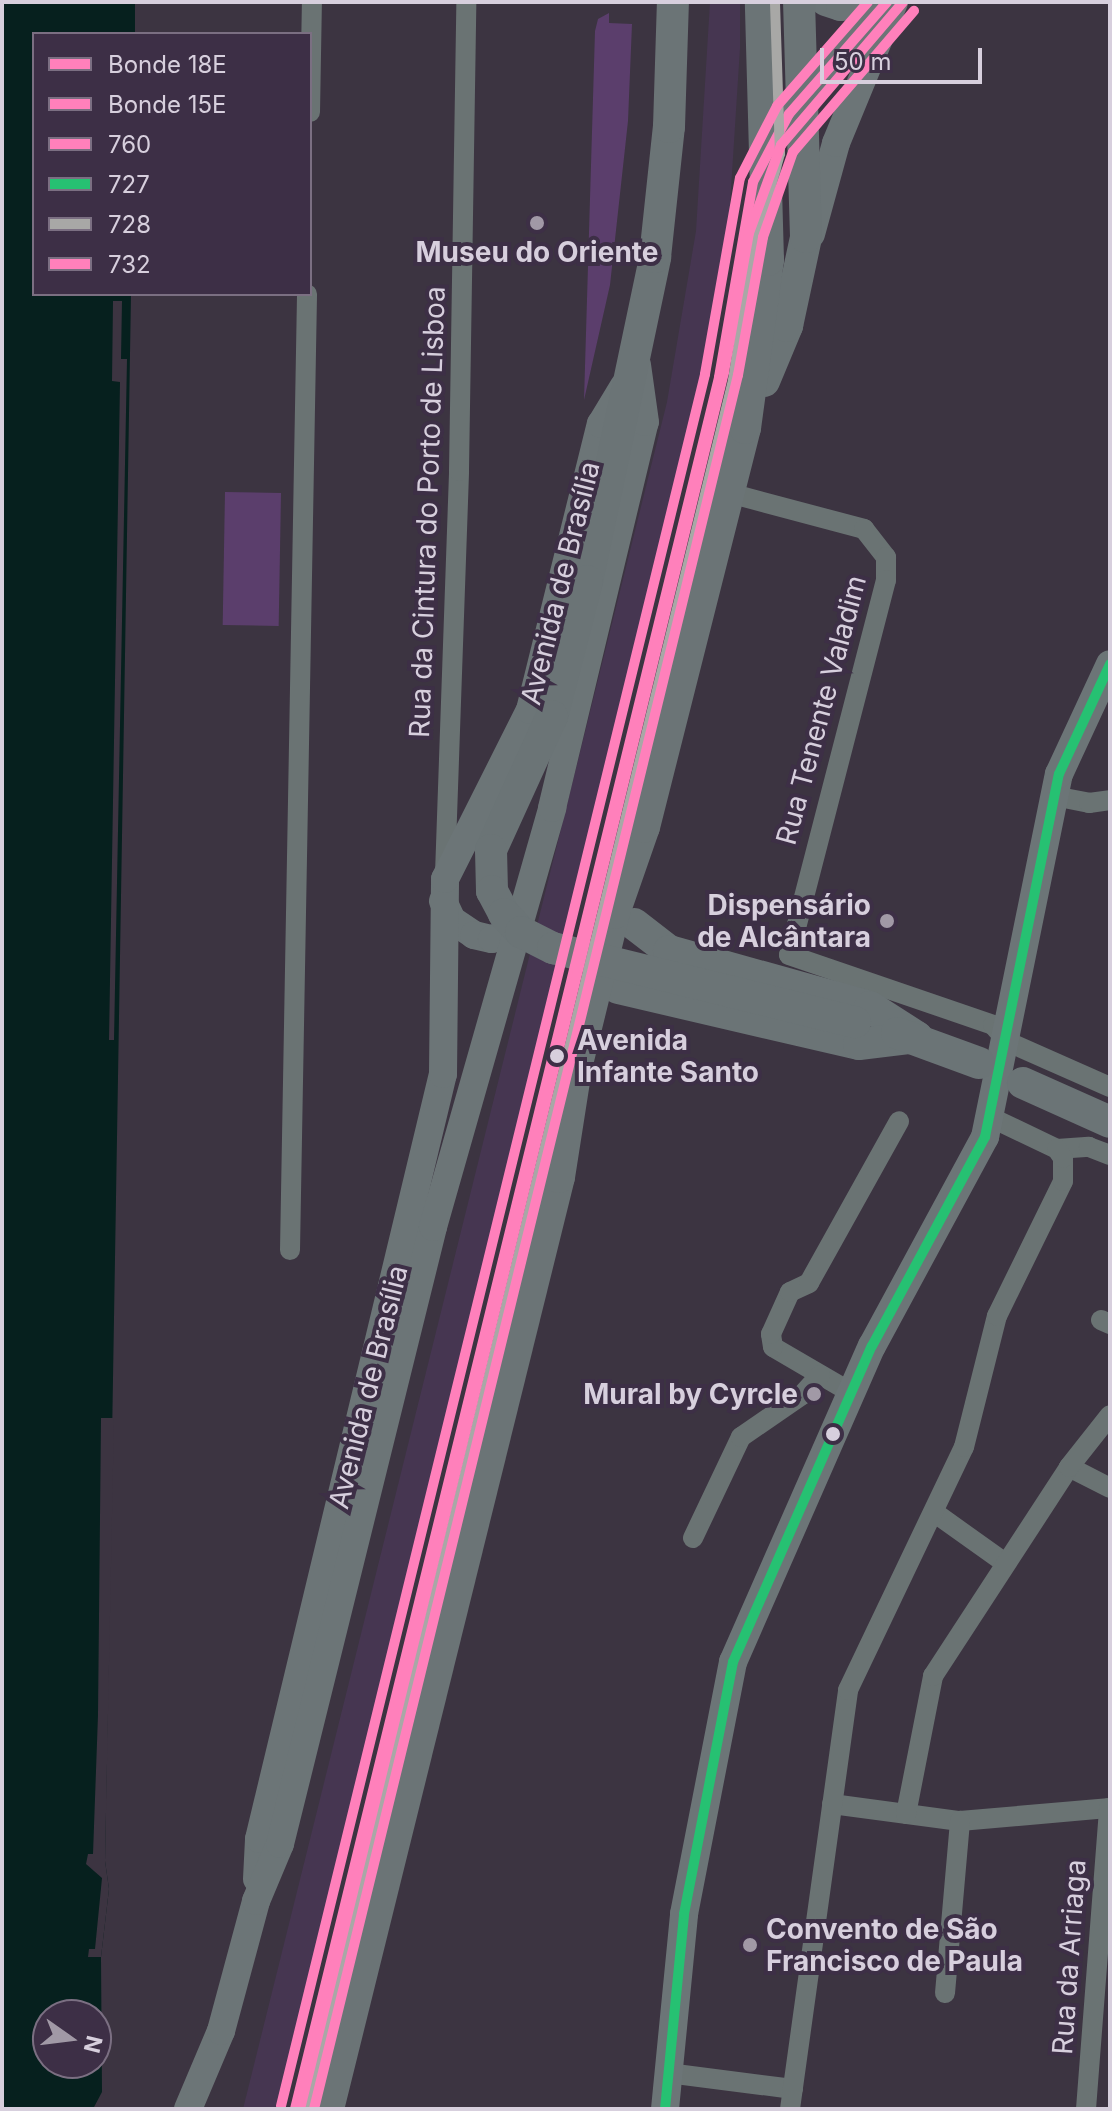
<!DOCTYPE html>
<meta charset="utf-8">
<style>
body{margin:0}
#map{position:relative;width:1112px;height:2111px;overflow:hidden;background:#3c3441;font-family:Inter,sans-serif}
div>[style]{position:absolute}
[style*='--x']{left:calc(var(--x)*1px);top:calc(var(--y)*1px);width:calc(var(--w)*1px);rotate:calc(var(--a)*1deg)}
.built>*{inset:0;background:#463651}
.green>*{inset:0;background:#5b3e6c;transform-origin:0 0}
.water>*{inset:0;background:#06201e}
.pier>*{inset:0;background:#3c3441}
.street>*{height:20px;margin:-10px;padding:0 10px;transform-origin:10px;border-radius:10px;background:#6a7373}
.secondary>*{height:28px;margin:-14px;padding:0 14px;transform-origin:14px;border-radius:14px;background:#6c7577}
.primary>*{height:32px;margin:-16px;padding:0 16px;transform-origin:16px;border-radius:16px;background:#6b7476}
.primary-bridge>*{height:32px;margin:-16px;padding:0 16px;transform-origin:16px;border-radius:16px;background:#6b7476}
.bus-1>*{height:10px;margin:-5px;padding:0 5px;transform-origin:5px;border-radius:5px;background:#ff80bb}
.bus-2>*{height:10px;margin:-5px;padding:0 5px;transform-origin:5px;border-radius:5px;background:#26c172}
.bus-3>*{height:10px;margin:-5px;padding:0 5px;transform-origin:5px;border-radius:5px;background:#a8a8a6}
.bus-4>*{height:10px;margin:-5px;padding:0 5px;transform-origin:5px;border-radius:5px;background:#ff80bb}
.tram-1>*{height:10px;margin:-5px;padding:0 5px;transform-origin:5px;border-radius:5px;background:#ff80bb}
.tram-2>*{height:10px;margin:-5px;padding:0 5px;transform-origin:5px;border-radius:5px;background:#ff80bb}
.dots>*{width:22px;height:22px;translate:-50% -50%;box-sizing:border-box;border:4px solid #3d2f46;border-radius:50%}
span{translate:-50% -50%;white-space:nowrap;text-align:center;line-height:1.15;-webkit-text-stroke:8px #3d2f46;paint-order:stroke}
.poi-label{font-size:28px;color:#d7cfdd;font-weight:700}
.right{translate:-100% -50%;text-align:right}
.left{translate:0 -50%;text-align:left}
.street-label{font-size:28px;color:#d7cfdd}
.stop-label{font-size:28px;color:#d7cfdd;font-weight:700}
.frame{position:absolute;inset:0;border:4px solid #d7cfdd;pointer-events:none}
.legend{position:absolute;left:32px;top:32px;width:280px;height:264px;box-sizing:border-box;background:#3d2f46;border:2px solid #7b6f82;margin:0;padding:10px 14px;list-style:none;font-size:24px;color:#d7cfdd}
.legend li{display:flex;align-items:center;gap:16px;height:40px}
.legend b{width:40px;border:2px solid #7b6f82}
.north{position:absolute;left:32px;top:1999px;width:80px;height:80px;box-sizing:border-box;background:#3d2f46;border:2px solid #7b6f82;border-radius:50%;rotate:104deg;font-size:22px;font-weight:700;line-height:32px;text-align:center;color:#d7cfdd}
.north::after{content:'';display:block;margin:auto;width:28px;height:36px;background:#a199a6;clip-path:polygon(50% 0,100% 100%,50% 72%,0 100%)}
.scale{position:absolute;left:820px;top:48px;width:162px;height:36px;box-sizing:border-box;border:4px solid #d7cfdd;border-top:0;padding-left:10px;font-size:24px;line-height:28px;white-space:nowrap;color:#d7cfdd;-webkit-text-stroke:6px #3d2f46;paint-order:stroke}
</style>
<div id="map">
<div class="built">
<div style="clip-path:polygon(710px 2px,740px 2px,740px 48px,729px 220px,697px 412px,276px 2109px,243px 2109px,667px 402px,696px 231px)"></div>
</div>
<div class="green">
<div style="clip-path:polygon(609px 13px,609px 23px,632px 24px,628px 121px,610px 285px,584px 400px,595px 31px,598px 19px)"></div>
<div style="left:225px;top:492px;width:56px;height:133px;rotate:1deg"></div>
</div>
<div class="water">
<div style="clip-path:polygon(evenodd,2px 2px,135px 2px,135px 34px,34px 34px,34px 294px,131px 294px,105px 1861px,109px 1889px,101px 1957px,102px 2092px,93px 2109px,2px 2109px,2px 2px,48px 2015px,96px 2015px,96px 2063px,48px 2063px,48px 2015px)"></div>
</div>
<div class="pier">
<div style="clip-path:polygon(113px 301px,122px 301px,121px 359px,127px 359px,114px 1040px,109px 1040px,120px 382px,112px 381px)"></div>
<div style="clip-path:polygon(101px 1418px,114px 1418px,105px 1861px,109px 1889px,101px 1957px,88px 1957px,89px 1949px,95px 1949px,102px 1878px,86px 1864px,88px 1854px,93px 1854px,98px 1715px)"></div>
</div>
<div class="street">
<div style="--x:310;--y:112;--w:110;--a:-89"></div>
<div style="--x:729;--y:493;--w:140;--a:14.9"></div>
<div style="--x:864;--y:529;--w:36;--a:52"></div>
<div style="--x:886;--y:557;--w:23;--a:90"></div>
<div style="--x:886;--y:580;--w:387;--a:104.5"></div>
<div style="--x:789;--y:955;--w:216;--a:18.9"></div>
<div style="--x:993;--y:1025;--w:23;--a:49"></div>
<div style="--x:1008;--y:1042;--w:111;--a:23.8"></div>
<div style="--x:1054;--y:796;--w:36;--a:11"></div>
<div style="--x:1089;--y:803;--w:21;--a:-8"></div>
<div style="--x:445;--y:874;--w:403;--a:-88"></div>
<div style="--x:459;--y:471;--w:469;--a:-89.1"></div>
<div style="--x:992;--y:1118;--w:72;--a:25.5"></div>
<div style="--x:1057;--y:1149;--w:32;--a:-4"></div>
<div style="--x:1089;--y:1147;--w:22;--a:21"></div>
<div style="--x:290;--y:1250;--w:956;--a:-88.98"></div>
<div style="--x:1101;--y:1320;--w:10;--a:24"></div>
<div style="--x:850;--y:1392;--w:89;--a:-149.7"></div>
<div style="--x:773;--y:1347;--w:13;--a:-99"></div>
<div style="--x:771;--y:1334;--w:46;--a:-65.7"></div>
<div style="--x:790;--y:1292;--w:21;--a:-25"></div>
<div style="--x:809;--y:1283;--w:185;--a:-60.9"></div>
<div style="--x:1069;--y:1467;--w:46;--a:27.1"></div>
<div style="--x:935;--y:1513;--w:86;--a:35.5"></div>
<div style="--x:693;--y:1538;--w:112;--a:-64.6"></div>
<div style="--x:741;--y:1437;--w:74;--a:-34.5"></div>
<div style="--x:802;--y:1395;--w:27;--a:-48"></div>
<div style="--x:832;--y:1804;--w:129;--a:7.6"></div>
<div style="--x:960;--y:1821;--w:151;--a:-5"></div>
<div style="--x:906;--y:1814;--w:141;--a:-78.9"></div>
<div style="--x:933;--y:1676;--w:249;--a:-56.9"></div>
<div style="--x:1069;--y:1467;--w:66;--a:-51.7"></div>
<div style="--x:945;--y:1993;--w:173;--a:-85"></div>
<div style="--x:668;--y:2073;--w:126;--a:7.3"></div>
<div style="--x:790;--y:2109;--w:423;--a:-82.1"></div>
<div style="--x:848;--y:1690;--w:269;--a:-64.5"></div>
<div style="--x:964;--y:1447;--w:135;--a:-75.9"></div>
<div style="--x:997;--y:1316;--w:150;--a:-63.9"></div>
<div style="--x:1063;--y:1181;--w:23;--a:-90"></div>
<div style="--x:1063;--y:1158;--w:11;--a:-124"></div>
<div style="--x:1086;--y:2109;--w:302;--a:-85.6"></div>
</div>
<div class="secondary">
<div style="--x:825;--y:2;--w:16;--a:18"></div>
<div style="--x:840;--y:7;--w:39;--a:-7"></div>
<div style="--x:766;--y:152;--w:67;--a:-56.5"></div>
<div style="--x:803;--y:96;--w:118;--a:-47.8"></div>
<div style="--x:811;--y:234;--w:94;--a:-74.6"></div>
<div style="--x:836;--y:143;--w:152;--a:-67.6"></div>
<div style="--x:443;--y:901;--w:21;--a:65"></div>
<div style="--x:452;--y:920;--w:27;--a:34"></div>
<div style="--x:474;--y:935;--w:18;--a:13"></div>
<div style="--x:492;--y:939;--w:22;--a:-21"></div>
<div style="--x:257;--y:1879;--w:40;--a:-87.1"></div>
<div style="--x:259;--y:1839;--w:787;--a:-76.48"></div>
<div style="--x:443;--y:1074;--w:195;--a:-89.4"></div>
<div style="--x:445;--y:879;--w:189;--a:-63.3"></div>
<div style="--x:530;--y:710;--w:295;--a:-76.1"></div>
<div style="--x:601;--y:424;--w:44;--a:-58.8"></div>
<div style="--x:188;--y:2109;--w:85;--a:-67.1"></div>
<div style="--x:221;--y:2031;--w:135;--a:-74.9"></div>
<div style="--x:256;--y:1901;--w:62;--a:-67.2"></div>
<div style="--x:280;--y:1844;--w:636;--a:-76.07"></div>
<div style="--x:433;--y:1227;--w:436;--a:-74.1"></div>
<div style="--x:552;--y:808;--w:397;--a:-76.5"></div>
<div style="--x:645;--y:422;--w:58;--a:-98"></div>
<div style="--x:665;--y:2109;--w:196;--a:-84.4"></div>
<div style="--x:684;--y:1914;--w:257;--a:-79"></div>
<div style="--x:733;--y:1662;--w:345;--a:-66.3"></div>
<div style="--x:872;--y:1346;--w:238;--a:-61.6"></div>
<div style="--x:985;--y:1137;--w:370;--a:-78.5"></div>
<div style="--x:1059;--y:774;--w:121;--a:-65.1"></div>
</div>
<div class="primary">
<div style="--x:764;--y:381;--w:60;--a:-67.3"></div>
<div style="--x:787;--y:326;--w:91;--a:-77.9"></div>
<div style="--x:806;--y:237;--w:235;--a:-91.7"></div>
<div style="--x:587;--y:581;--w:331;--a:-78.1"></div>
<div style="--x:655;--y:257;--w:131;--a:-83.9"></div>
<div style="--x:669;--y:127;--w:125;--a:-88.2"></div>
<div style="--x:634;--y:924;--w:44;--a:37.6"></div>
<div style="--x:669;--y:951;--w:209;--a:15.6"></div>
<div style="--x:870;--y:1007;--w:56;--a:32.6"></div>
<div style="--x:618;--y:988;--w:247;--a:13.1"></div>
<div style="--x:859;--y:1044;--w:58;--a:-6.9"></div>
<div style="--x:897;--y:1033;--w:87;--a:20.1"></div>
<div style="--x:1023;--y:1083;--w:95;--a:24.1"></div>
<div style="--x:328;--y:2109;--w:960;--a:-76.08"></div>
<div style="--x:559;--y:1177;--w:110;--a:-81.1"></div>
<div style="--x:576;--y:1068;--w:160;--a:-76.2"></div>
<div style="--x:614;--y:913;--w:91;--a:-70.8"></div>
<div style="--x:644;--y:827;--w:412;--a:-75.8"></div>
<div style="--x:745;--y:428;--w:170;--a:-82.2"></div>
<div style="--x:768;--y:260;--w:258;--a:-91.6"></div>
</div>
<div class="primary-bridge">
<div style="--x:587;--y:581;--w:139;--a:104.5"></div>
<div style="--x:552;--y:716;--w:147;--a:114.5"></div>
<div style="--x:491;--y:850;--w:41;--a:88.6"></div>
<div style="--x:492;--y:891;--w:26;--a:62"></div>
<div style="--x:504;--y:914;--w:25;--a:47"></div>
<div style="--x:521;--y:932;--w:36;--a:27"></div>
<div style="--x:553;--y:948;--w:311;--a:13.8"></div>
</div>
<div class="bus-1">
<div style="--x:295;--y:2109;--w:1783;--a:-76.24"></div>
<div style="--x:719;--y:377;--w:198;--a:-80.1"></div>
<div style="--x:753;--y:182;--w:77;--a:-62.1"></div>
<div style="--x:789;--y:114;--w:149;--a:-48.8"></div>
</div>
<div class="bus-2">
<div style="--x:665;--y:2109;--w:196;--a:-84.4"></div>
<div style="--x:684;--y:1914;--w:257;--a:-79"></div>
<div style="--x:733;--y:1662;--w:345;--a:-66.3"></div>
<div style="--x:872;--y:1346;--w:238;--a:-61.6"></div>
<div style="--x:985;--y:1137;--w:370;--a:-78.5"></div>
<div style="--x:1059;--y:774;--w:121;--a:-65.1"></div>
</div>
<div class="bus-3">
<div style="--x:309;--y:2109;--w:1780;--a:-76.22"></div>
<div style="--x:733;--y:380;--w:137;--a:-81.2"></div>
<div style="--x:754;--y:245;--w:95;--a:-74.1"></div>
<div style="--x:780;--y:154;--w:152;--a:-91.9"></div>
</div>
<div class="bus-4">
<div style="--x:281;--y:2106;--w:1783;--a:-76.24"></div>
<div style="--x:705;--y:374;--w:199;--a:-79.9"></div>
<div style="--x:740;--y:178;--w:81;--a:-62.8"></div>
<div style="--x:777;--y:106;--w:138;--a:-48.8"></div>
</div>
<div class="tram-1">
<div style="--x:300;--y:2109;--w:1788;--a:-76.28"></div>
<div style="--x:724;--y:372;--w:141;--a:-79.8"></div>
<div style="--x:749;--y:233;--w:94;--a:-70"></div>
<div style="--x:781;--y:145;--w:188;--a:-49.5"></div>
</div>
<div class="tram-2">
<div style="--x:314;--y:2109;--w:1785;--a:-76.26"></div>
<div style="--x:738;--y:375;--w:140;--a:-79.7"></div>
<div style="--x:763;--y:237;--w:90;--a:-70.6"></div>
<div style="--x:793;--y:152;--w:186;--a:-49.4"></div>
</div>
<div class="dots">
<div style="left:537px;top:223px;background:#a199a6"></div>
<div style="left:887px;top:921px;background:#a199a6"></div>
<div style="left:557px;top:1056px;background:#d7cfdd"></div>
<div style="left:814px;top:1394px;background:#a199a6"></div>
<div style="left:833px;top:1434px;background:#d7cfdd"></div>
<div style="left:750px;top:1945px;background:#a199a6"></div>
</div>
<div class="poi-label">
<span style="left:537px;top:252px">Museu do Oriente</span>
<span class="right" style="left:871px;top:921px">Dispensário<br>de Alcântara</span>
<span class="right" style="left:798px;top:1394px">Mural by Cyrcle</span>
<span class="left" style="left:766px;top:1945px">Convento de São<br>Francisco de Paula</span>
</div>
<div class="street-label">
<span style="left:427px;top:512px;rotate:-88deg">Rua da Cintura do Porto de Lisboa</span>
<span style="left:560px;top:583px;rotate:-76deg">Avenida de Brasília</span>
<span style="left:821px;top:710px;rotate:-75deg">Rua Tenente Valadim</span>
<span style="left:368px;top:1387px;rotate:-76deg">Avenida de Brasília</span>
<span style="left:1069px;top:1957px;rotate:-86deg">Rua da Arriaga</span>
</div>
<div class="stop-label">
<span class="left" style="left:577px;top:1056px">Avenida<br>Infante Santo</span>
</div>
<div class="frame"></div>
<ul class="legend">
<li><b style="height:10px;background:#ff80bb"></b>Bonde 18E</li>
<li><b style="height:10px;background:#ff80bb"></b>Bonde 15E</li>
<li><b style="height:10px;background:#ff80bb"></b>760</li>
<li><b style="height:10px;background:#26c172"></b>727</li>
<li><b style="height:10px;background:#a8a8a6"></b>728</li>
<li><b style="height:10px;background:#ff80bb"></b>732</li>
</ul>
<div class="north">N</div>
<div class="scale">50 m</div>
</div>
